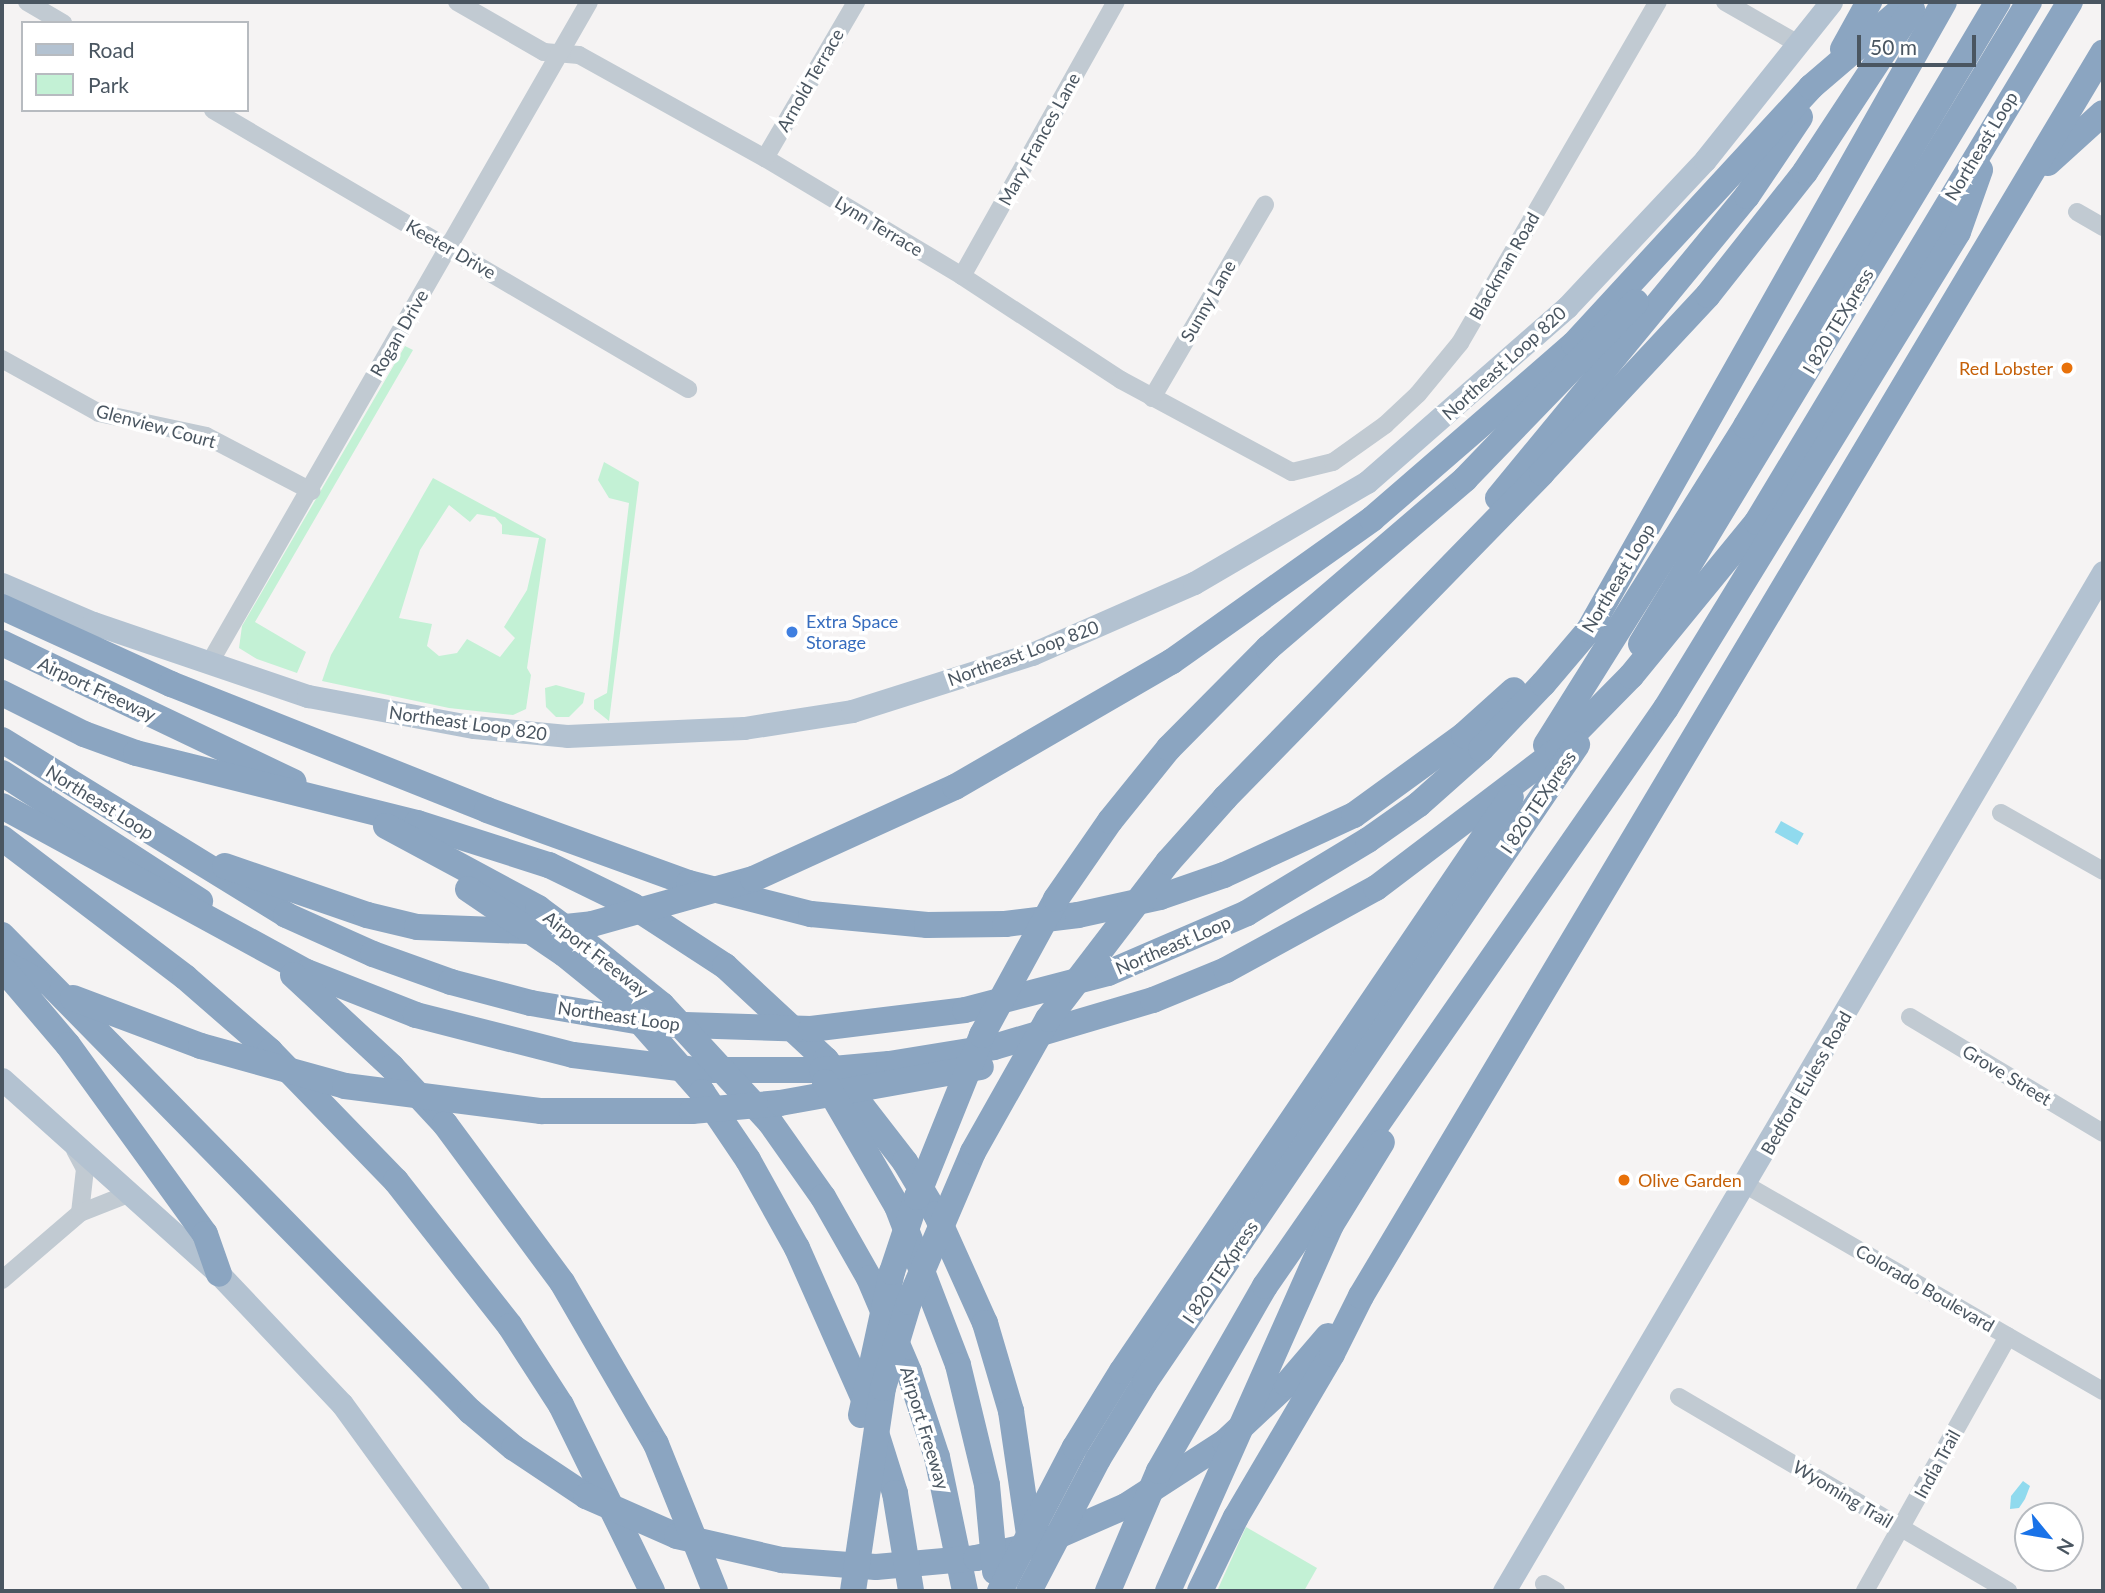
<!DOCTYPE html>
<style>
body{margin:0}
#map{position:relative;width:2105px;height:1593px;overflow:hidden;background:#f5f3f3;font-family:Lato,sans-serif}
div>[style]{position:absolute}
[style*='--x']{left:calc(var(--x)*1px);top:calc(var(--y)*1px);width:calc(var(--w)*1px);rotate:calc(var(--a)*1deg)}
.green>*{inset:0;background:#c3f1d5}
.water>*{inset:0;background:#90daee;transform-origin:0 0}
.minor>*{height:18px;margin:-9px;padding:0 9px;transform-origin:9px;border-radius:9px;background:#c1cad2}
.major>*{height:23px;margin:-11.5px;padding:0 11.5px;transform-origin:11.5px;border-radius:11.5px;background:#b3c2d1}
.highway>*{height:26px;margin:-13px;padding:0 13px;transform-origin:13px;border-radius:13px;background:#8ba5c1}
.dots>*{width:19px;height:19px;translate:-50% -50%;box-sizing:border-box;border:4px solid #fff;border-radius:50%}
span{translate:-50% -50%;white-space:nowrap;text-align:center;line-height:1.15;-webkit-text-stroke:7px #fff;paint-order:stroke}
.street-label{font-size:18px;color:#4a5661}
.food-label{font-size:18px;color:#c56008}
.right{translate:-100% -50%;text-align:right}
.left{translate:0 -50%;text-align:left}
.shop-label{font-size:18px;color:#366cbe}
.frame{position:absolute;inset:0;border:4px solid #4a5661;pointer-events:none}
.legend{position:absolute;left:21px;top:21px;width:228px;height:91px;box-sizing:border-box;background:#fff;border:2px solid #b7bbc0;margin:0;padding:9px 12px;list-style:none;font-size:21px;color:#4a5661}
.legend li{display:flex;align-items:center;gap:14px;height:35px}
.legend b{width:35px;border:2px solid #b7bbc0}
.north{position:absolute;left:2014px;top:1502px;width:70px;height:70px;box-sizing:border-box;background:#fff;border:2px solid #b7bbc0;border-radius:50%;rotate:120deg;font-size:19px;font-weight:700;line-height:28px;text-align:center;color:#4a5661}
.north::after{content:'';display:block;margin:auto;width:24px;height:32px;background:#1a73e8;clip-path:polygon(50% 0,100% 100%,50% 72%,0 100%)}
.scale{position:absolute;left:1857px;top:35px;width:119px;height:32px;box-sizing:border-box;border:4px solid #4a5661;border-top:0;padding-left:9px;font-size:21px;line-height:24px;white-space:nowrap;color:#4a5661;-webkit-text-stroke:5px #fff;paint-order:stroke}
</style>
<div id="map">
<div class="green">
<div style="clip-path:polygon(405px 346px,413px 350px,255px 622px,306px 652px,297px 673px,257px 659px,239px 648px,242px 626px)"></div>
<div style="clip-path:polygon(604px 462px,639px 482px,609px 721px,594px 709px,594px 700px,607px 693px,629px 503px,609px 498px,598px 480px)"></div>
<div style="clip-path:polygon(evenodd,433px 478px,546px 539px,527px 668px,531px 675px,526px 709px,513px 715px,449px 708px,322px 681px,331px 655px,433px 478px,449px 505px,470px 522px,477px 514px,495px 517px,502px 525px,502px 534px,539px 538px,527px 590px,504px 627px,515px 638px,500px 657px,467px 639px,457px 653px,439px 656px,427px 646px,432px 624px,399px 618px,420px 550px,449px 505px)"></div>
<div style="clip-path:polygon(556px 685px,585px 693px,583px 703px,569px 717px,556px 717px,546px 707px,545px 688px)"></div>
<div style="clip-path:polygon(1246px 1527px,1317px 1568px,1304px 1591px,1217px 1591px)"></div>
</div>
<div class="water">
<div style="left:1781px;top:821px;width:26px;height:13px;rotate:29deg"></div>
<div style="clip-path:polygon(2023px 1481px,2030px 1486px,2025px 1499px,2019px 1508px,2010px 1509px,2011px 1496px)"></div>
</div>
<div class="minor">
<div style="--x:27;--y:2;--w:42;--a:30.3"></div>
<div style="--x:457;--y:2;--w:100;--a:29.9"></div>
<div style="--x:544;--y:52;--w:35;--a:5"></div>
<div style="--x:579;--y:55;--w:213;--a:29"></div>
<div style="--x:765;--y:158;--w:230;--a:30.9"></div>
<div style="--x:962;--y:276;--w:190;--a:33.2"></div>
<div style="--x:1121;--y:380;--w:194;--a:28.3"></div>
<div style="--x:1292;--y:472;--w:42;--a:-13.7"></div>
<div style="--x:1333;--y:462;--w:64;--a:-35.4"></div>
<div style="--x:1385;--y:425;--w:45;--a:-43.2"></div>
<div style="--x:1418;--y:394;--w:66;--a:-50.5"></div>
<div style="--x:1460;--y:343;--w:394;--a:-59.9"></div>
<div style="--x:1725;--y:2;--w:86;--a:29.8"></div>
<div style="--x:213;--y:110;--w:551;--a:30.43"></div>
<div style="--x:765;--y:158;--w:181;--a:-59.7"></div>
<div style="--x:2077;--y:212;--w:30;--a:30"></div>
<div style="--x:962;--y:276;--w:314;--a:-60.7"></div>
<div style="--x:2;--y:359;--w:111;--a:29.1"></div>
<div style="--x:99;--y:413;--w:109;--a:12.1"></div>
<div style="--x:206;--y:436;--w:119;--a:27.6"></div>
<div style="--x:1152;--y:398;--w:224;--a:-59.7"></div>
<div style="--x:209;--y:664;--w:763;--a:-60.14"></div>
<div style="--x:2001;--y:813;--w:117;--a:29.6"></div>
<div style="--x:1910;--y:1017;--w:225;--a:31"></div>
<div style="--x:75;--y:1150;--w:21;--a:62"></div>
<div style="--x:85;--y:1169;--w:44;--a:96.5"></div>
<div style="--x:1746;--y:1185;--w:412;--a:30"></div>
<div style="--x:2;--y:1280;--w:103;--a:-40.7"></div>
<div style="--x:80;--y:1213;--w:52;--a:-21.6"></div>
<div style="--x:1679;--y:1397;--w:382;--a:30.5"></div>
<div style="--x:1544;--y:1584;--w:14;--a:30"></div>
<div style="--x:1865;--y:1591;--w:292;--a:-60.7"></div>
</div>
<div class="major">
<div style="--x:2;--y:584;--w:99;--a:23.2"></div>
<div style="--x:93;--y:623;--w:227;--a:18.8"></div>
<div style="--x:308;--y:696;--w:169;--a:10.6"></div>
<div style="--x:474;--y:727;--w:93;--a:5.5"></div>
<div style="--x:567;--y:736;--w:177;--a:-2.6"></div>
<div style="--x:744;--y:728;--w:109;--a:-8.9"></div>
<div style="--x:852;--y:711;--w:189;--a:-17.6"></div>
<div style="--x:1032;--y:654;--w:177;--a:-23.7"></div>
<div style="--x:1194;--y:583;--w:200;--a:-30.3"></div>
<div style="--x:1367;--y:482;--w:266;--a:-41.2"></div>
<div style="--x:1567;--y:307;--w:202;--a:-46.8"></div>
<div style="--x:1705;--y:160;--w:202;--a:-51.4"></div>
<div style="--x:2;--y:1079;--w:292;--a:41.9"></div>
<div style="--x:219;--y:1274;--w:179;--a:46.6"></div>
<div style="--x:342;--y:1404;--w:231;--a:54"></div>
<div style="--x:1504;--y:1591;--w:1182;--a:-59.55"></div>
</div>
<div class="highway">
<div style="--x:1843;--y:49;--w:54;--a:-61"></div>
<div style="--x:2048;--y:163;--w:74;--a:-42.3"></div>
<div style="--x:1498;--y:498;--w:391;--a:-50.5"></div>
<div style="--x:1747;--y:196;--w:95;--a:-56.1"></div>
<div style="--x:2;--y:607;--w:186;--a:24.5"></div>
<div style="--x:171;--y:684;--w:340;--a:21.7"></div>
<div style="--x:487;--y:810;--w:215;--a:19.9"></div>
<div style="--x:689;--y:883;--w:126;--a:14.3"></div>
<div style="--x:811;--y:914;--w:117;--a:5.4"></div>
<div style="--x:927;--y:925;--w:78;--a:-0.7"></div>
<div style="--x:1005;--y:924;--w:74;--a:-7"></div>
<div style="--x:1078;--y:915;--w:84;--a:-12.4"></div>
<div style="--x:1160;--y:897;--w:68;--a:-19"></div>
<div style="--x:1224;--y:875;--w:143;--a:-24.8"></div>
<div style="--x:1354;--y:815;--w:136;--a:-36"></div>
<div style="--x:1464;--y:735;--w:67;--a:-42"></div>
<div style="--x:2;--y:643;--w:323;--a:25.5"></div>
<div style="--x:1641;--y:644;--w:750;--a:-58.85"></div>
<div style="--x:2;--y:693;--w:92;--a:26.6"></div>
<div style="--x:84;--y:734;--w:55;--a:20.1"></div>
<div style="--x:136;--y:753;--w:290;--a:14"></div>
<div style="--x:417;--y:823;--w:139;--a:17.7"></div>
<div style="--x:549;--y:865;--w:93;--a:26"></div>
<div style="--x:633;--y:906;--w:110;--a:33.1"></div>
<div style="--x:725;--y:966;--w:138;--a:42.9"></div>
<div style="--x:826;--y:1060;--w:129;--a:52.2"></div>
<div style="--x:905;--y:1162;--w:61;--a:59.2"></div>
<div style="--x:936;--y:1214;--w:120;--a:65.8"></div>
<div style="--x:985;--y:1323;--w:92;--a:73.5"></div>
<div style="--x:1011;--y:1411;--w:124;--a:81.7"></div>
<div style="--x:2;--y:740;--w:334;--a:31.6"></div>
<div style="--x:286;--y:915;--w:95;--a:24.1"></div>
<div style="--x:373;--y:954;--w:83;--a:19.7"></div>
<div style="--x:451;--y:982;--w:83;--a:14.7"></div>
<div style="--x:531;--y:1003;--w:125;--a:9.7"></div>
<div style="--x:654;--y:1024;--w:157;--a:1.8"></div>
<div style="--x:811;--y:1029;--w:155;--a:-7"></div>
<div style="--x:965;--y:1010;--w:148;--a:-14.5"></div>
<div style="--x:1108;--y:973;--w:151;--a:-23.3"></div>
<div style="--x:1247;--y:913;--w:141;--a:-31.1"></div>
<div style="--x:1368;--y:840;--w:62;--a:-35.2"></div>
<div style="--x:1419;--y:804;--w:83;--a:-41.6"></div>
<div style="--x:1481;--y:749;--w:90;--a:-46.4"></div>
<div style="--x:1543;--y:684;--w:71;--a:-49.6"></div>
<div style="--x:1589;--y:630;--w:721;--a:-60.52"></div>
<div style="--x:1546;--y:745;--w:377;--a:-57.9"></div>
<div style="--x:1746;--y:426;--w:493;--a:-59.3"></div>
<div style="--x:2;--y:773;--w:236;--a:32.9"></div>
<div style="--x:2;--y:806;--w:347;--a:28.6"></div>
<div style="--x:307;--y:972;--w:117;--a:21.5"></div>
<div style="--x:416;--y:1015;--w:162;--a:14.3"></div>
<div style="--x:573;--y:1055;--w:123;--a:7"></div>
<div style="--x:695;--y:1070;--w:127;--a:0"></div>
<div style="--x:822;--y:1070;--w:67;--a:-5.1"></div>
<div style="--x:889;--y:1064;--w:106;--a:-9.2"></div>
<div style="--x:994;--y:1047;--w:166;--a:-16.5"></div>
<div style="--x:1153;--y:1000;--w:79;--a:-22.3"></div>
<div style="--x:1226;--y:970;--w:171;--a:-28.7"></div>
<div style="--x:1376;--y:888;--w:228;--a:-37.2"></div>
<div style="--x:1558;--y:750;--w:104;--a:-45.4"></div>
<div style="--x:1631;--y:676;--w:199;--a:-50.7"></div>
<div style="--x:1757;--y:522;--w:607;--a:-58.96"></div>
<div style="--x:386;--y:826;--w:173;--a:28.3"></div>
<div style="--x:538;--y:908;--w:57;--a:36.5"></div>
<div style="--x:584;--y:942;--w:100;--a:38.9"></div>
<div style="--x:662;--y:1005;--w:159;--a:47.3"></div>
<div style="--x:770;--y:1122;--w:92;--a:54.8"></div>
<div style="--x:823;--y:1197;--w:93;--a:60.4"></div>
<div style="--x:869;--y:1278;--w:102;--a:66.9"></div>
<div style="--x:909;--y:1372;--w:89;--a:71.8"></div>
<div style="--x:937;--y:1457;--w:137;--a:78.2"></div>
<div style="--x:2;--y:838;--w:230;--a:37.2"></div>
<div style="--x:185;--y:977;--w:113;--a:41"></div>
<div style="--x:270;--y:1051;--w:181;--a:45.9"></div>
<div style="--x:396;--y:1181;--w:184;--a:51.8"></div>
<div style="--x:510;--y:1326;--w:94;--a:57.2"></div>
<div style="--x:561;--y:1405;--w:207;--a:63.9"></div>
<div style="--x:225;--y:866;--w:150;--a:19"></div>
<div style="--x:367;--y:915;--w:51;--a:13.5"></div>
<div style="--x:417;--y:927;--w:111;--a:2.1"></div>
<div style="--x:528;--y:931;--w:64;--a:-6.2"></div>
<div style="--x:592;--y:924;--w:167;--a:-15.6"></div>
<div style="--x:753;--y:879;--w:222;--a:-24.5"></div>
<div style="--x:955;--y:787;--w:250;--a:-30.1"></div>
<div style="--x:1171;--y:662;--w:247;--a:-35.4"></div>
<div style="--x:1372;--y:519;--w:267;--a:-40.9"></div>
<div style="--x:1574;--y:344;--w:350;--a:-47.3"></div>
<div style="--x:1811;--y:87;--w:130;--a:-40.6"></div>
<div style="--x:468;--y:889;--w:116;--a:34.1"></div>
<div style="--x:564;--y:954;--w:73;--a:38.9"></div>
<div style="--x:621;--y:1000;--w:123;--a:48.6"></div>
<div style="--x:702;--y:1092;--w:82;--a:55.9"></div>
<div style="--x:748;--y:1160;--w:101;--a:60.9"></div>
<div style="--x:797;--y:1248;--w:163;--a:66.1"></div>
<div style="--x:2;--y:935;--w:668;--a:45.49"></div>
<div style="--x:470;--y:1411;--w:57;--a:40.1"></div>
<div style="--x:514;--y:1448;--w:87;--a:33.7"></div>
<div style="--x:586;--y:1496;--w:99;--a:23.7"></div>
<div style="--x:677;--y:1536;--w:108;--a:12.9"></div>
<div style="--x:782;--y:1560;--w:94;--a:4.3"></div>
<div style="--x:876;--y:1567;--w:100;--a:-5.1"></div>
<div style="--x:976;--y:1558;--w:65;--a:-12.5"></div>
<div style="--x:1039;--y:1544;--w:95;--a:-23.6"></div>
<div style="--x:1126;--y:1506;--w:118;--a:-32.9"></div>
<div style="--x:1225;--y:1442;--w:85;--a:-43.1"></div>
<div style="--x:1287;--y:1384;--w:63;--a:-49.5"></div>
<div style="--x:2;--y:962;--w:41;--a:27.8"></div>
<div style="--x:5;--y:971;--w:97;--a:49.6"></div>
<div style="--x:68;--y:1045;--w:233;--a:54.1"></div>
<div style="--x:205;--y:1234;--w:42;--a:70.7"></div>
<div style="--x:293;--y:975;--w:135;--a:42.9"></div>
<div style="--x:392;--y:1067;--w:78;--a:47.1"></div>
<div style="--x:445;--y:1124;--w:197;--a:53.5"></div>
<div style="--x:562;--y:1282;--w:187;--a:59.9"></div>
<div style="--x:656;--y:1444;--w:158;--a:68.1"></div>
<div style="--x:73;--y:998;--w:137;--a:20.6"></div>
<div style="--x:201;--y:1046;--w:149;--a:15.5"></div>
<div style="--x:345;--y:1086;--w:198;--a:7.3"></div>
<div style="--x:541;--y:1111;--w:151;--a:0"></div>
<div style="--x:692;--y:1111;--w:88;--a:-5.2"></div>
<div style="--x:780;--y:1103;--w:204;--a:-10.2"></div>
<div style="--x:825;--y:1082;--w:143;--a:59.9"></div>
<div style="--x:897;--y:1206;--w:170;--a:69"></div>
<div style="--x:958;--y:1365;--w:123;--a:76.4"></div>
<div style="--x:987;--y:1485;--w:87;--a:84.7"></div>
<div style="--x:861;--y:1415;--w:146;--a:-77.8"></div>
<div style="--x:892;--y:1272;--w:79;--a:-71.6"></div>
<div style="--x:917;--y:1197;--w:175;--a:-68.1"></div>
<div style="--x:982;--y:1035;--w:155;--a:-61.4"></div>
<div style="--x:1056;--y:899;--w:95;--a:-55.3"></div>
<div style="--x:1110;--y:821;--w:94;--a:-51.1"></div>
<div style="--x:1169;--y:748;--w:141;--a:-45.3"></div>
<div style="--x:1268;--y:648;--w:260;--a:-40.6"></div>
<div style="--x:1465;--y:479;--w:246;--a:-46"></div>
<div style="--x:877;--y:1436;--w:60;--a:72.5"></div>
<div style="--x:895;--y:1493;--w:99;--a:80.7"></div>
<div style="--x:853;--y:1591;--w:205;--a:-81.6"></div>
<div style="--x:883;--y:1388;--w:90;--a:-73.2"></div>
<div style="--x:909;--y:1302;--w:163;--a:-66.9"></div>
<div style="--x:973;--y:1152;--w:153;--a:-60.6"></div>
<div style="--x:1048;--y:1019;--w:198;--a:-52.6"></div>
<div style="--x:1168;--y:862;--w:86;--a:-48.3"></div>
<div style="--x:1225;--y:798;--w:454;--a:-45.7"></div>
<div style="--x:1542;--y:473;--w:243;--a:-47"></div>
<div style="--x:1708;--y:295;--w:157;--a:-51.7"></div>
<div style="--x:1805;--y:172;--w:195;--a:-56.7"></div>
<div style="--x:1000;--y:1591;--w:162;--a:-62.5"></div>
<div style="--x:1075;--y:1447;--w:89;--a:-58.3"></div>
<div style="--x:1122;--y:1371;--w:693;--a:-55.87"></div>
<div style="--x:1029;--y:1591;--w:149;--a:-62.4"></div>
<div style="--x:1098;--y:1459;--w:90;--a:-58.6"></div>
<div style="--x:1145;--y:1382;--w:770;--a:-55.86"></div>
<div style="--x:1108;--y:1591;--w:130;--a:-67"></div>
<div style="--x:1159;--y:1471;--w:213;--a:-60.2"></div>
<div style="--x:1265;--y:1286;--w:703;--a:-55.25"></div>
<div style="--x:1666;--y:708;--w:558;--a:-58.47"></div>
<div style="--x:1958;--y:232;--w:66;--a:-70.5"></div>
<div style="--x:1168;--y:1591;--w:401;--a:-66"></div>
<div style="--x:1331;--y:1225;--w:97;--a:-58.4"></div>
<div style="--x:1200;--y:1591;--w:82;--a:-64.1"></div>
<div style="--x:1236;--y:1517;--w:189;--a:-59.5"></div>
<div style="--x:1332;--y:1354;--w:65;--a:-63.4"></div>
<div style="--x:1361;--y:1296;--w:1448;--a:-59.17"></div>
</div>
<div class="dots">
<div style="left:2067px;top:368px;background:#e8710a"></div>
<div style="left:792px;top:632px;background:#3f7fe0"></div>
<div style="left:1624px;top:1180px;background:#e8710a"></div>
</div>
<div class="street-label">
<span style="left:810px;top:80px;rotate:-60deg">Arnold Terrace</span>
<span style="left:1039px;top:139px;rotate:-61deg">Mary Frances Lane</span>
<span style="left:1981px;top:146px;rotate:-59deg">Northeast Loop</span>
<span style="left:879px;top:226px;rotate:31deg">Lynn Terrace</span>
<span style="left:451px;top:249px;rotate:30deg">Keeter Drive</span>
<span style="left:1504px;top:266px;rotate:-60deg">Blackman Road</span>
<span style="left:1208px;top:301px;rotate:-60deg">Sunny Lane</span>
<span style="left:1838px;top:321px;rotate:-59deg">I 820 TEXpress</span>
<span style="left:399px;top:333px;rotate:-60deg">Rogan Drive</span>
<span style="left:1504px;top:363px;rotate:-42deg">Northeast Loop 820</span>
<span style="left:156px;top:426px;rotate:15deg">Glenview Court</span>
<span style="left:1618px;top:578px;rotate:-59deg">Northeast Loop</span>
<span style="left:1023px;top:653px;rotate:-20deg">Northeast Loop 820</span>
<span style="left:97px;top:689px;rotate:25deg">Airport Freeway</span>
<span style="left:468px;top:723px;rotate:8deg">Northeast Loop 820</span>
<span style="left:100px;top:802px;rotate:32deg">Northeast Loop</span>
<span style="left:1538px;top:802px;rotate:-56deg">I 820 TEXpress</span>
<span style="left:1173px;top:945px;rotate:-23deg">Northeast Loop</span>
<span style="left:596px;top:954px;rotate:38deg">Airport Freeway</span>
<span style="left:619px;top:1016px;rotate:8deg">Northeast Loop</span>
<span style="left:2007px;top:1075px;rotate:31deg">Grove Street</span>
<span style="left:1806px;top:1083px;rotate:-60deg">Bedford Euless Road</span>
<span style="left:1220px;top:1272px;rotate:-56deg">I 820 TEXpress</span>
<span style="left:1925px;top:1288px;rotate:30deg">Colorado Boulevard</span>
<span style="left:925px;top:1428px;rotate:73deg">Airport Freeway</span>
<span style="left:1937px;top:1464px;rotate:-61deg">India Trail</span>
<span style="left:1843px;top:1494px;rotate:31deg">Wyoming Trail</span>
</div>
<div class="food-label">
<span class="right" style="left:2053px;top:368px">Red Lobster</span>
<span class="left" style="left:1638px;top:1180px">Olive Garden</span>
</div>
<div class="shop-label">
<span class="left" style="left:806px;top:632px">Extra Space<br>Storage</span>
</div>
<div class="frame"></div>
<ul class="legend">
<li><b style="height:9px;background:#b3c2d1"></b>Road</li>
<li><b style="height:19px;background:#c3f1d5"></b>Park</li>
</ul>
<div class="north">N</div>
<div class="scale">50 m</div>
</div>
